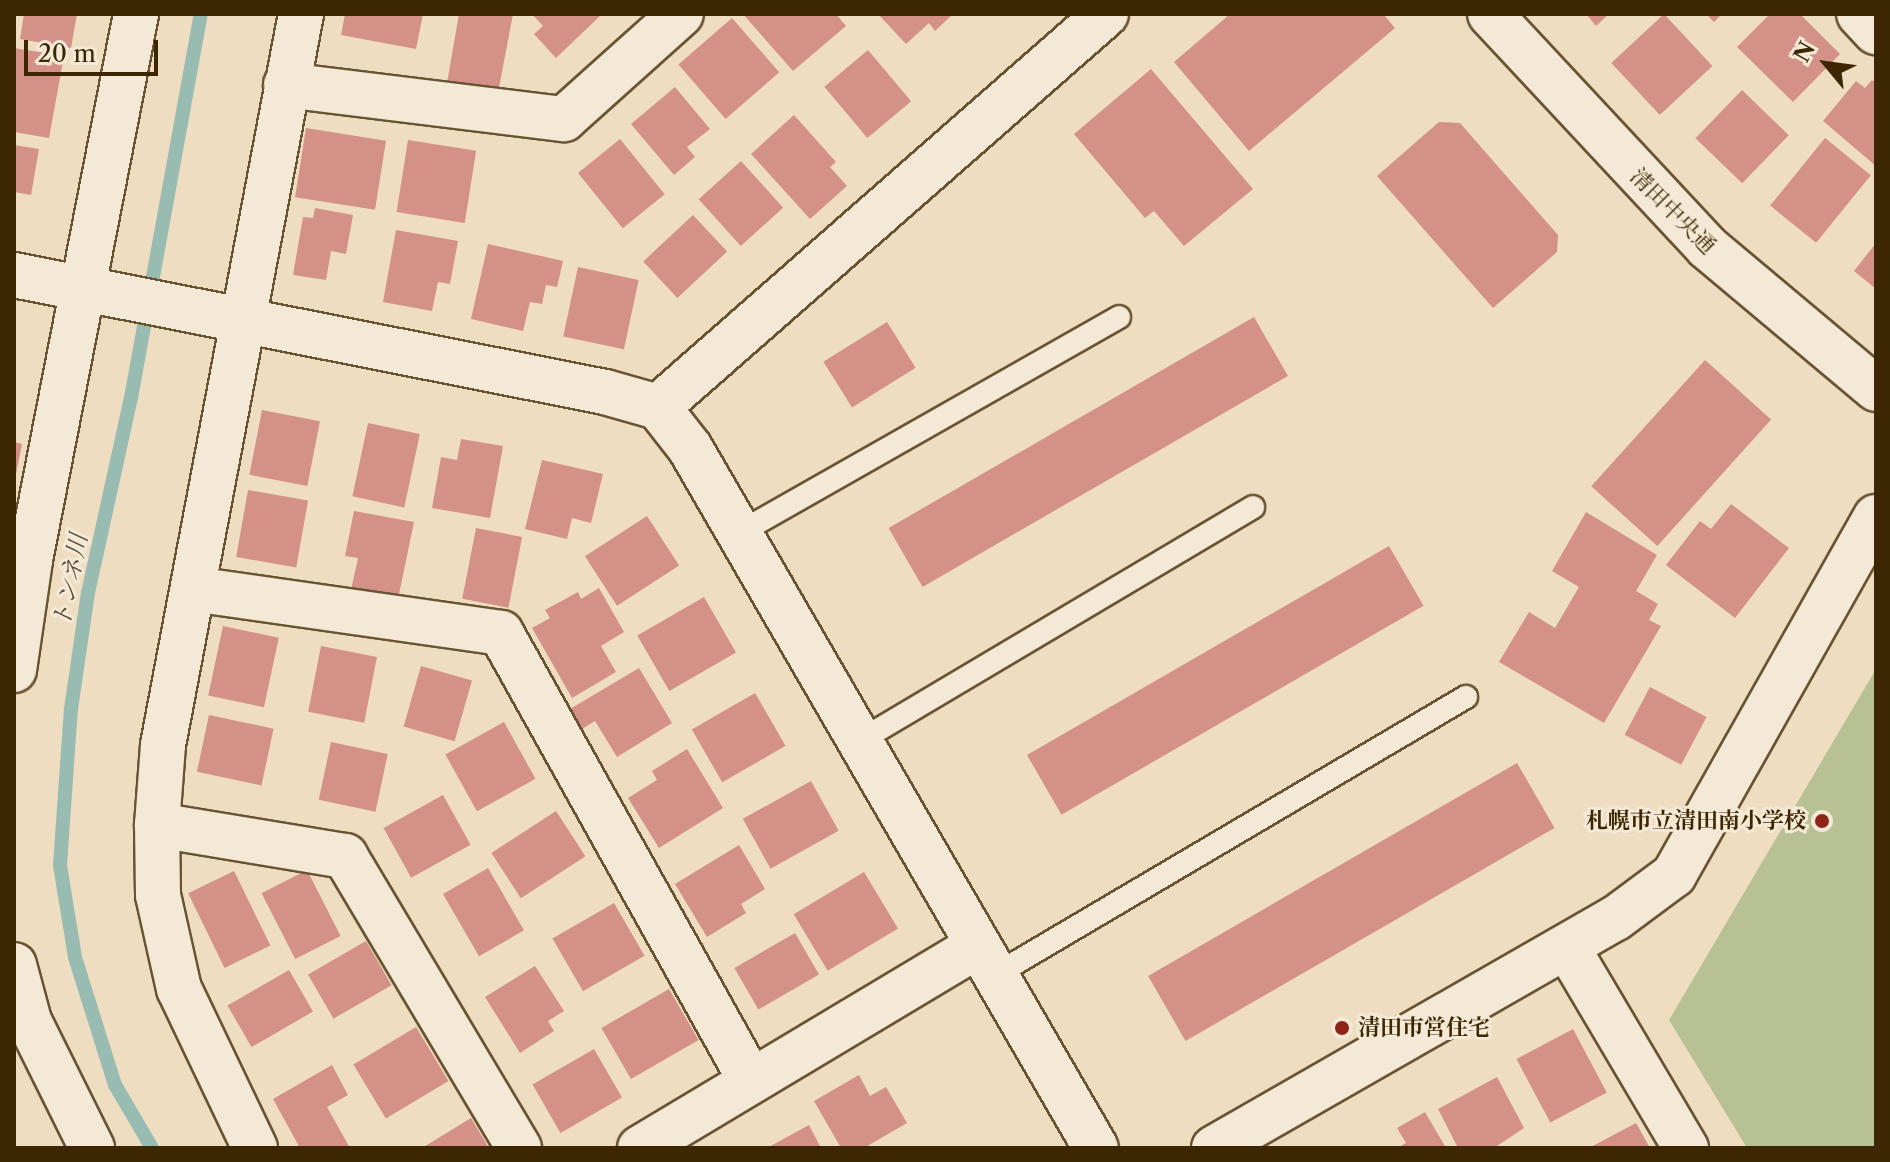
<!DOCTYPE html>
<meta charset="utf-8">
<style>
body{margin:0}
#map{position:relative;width:1890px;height:1162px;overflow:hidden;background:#eeddc0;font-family:"Libre Caslon Text","Noto Serif JP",serif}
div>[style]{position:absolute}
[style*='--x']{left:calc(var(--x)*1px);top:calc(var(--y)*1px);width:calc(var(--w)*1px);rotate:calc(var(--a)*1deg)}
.green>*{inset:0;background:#b8c193}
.stream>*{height:14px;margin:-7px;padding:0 7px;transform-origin:7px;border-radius:7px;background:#99bcb2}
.building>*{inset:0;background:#d49187;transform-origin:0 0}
.roads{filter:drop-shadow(2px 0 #695432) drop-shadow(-2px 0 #695432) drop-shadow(0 2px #695432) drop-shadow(0 -2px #695432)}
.service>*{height:22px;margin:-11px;padding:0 11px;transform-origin:11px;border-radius:11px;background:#f4e9d6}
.minor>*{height:44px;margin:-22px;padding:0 22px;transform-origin:22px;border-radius:22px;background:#f4e9d6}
.tertiary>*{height:44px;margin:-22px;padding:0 22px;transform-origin:22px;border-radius:22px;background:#f4e9d6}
.dots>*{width:22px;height:22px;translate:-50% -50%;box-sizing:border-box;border:4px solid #f4e9d6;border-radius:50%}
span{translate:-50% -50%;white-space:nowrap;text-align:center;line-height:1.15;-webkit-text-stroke:6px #f4e9d6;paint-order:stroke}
.street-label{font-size:22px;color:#3d2702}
.poi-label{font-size:22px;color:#3d2702;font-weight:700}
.right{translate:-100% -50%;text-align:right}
.left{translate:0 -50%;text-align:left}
.water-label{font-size:24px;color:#544c2e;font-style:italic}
.frame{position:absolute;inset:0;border:16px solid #3d2702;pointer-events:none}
.north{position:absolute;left:1786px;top:24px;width:80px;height:80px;-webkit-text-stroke:6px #f4e9d6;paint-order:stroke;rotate:299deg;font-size:22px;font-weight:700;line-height:32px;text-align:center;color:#3d2702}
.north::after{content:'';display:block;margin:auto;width:28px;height:36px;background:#3d2702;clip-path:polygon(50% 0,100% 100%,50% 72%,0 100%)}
.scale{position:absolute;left:24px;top:40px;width:134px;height:36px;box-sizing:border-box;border:4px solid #3d2702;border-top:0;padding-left:10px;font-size:24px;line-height:28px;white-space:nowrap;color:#3d2702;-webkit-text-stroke:6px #f4e9d6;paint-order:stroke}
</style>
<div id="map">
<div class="green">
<div style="clip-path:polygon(1876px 669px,1876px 1148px,1747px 1148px,1669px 1020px)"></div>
</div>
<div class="stream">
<div style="--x:152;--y:1148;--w:73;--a:-120.4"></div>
<div style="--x:115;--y:1085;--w:134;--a:-107.4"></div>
<div style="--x:75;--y:957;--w:93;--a:-99.3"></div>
<div style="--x:60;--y:865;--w:156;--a:-86"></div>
<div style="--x:71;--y:709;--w:117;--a:-81.7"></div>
<div style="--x:88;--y:593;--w:200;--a:-77.6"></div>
<div style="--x:131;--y:398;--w:390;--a:-79.7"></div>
</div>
<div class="building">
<div style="clip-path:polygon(24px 14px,77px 14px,71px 48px,20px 39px)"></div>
<div style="clip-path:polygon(345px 14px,423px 14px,416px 49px,341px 35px)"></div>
<div style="clip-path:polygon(459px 14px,513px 14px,498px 93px,447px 83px)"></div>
<div style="clip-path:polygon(532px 14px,598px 14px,600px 16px,556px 58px,534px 34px,543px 26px)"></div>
<div style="clip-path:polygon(743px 14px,836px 14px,846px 26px,793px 71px)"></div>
<div style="clip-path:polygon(878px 14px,953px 14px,935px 31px,929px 23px,906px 44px)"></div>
<div style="clip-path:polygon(1230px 14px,1383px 14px,1395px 28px,1249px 151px,1174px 62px)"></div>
<div style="clip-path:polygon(1586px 14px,1609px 14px,1596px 26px)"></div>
<div style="left:1664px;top:14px;width:71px;height:72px;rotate:47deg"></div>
<div style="clip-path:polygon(1706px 14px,1722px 14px,1714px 22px)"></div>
<div style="clip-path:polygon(1770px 14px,1800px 14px,1840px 54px,1793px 102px,1737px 47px)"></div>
<div style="left:732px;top:18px;width:72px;height:71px;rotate:49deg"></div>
<div style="clip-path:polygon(14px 48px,64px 56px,49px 138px,14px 132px)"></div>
<div style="left:868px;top:50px;width:67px;height:57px;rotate:50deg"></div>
<div style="clip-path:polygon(1151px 69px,1253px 189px,1184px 246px,1154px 211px,1145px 218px,1074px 134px)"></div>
<div style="clip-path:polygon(1872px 80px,1876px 83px,1876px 166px,1823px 121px,1856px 81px,1865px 88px)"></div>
<div style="clip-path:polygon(675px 87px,710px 129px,687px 147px,695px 157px,674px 175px,631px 124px)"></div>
<div style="left:1742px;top:90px;width:65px;height:67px;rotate:44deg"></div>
<div style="clip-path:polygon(794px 115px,836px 162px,830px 167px,847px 186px,810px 219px,751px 154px)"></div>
<div style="clip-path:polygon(1439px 122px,1460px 123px,1558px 235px,1557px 252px,1493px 308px,1377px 176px)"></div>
<div style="left:306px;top:128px;width:81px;height:70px;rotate:9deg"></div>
<div style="left:1825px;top:138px;width:59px;height:87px;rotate:39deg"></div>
<div style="left:620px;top:139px;width:71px;height:54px;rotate:51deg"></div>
<div style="left:408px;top:140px;width:69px;height:73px;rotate:9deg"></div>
<div style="clip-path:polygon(14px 145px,39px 149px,31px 195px,14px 192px)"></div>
<div style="left:741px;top:161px;width:63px;height:57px;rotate:48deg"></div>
<div style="clip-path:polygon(315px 208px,353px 215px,346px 254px,331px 251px,326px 280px,293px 275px,303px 217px,313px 218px)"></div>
<div style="left:693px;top:215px;width:50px;height:68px;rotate:47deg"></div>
<div style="clip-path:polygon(396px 230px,458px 241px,450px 284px,438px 282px,432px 311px,383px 302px)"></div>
<div style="clip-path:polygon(1876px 243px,1876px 289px,1854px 271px)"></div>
<div style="clip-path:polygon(488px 244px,563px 261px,557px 287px,546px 285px,542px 304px,530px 302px,523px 331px,471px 319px)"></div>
<div style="left:578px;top:267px;width:62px;height:71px;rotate:12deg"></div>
<div style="left:1254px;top:317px;width:68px;height:422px;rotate:60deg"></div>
<div style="left:887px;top:322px;width:54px;height:75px;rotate:58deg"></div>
<div style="left:1705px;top:360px;width:89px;height:170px;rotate:42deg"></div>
<div style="left:262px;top:410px;width:59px;height:66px;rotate:11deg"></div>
<div style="left:368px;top:423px;width:53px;height:75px;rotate:12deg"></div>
<div style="clip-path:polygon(461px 439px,503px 446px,490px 518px,432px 508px,441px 457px,457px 460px)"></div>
<div style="clip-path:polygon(14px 442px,22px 444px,15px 479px,14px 478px)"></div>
<div style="clip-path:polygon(542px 460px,603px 474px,591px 523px,572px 518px,567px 539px,525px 529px)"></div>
<div style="left:248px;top:490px;width:61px;height:68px;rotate:10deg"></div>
<div style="clip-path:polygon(1731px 504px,1789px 548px,1735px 618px,1666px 565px,1700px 521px,1711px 529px)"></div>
<div style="clip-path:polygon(354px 511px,414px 522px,398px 599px,351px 590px,358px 558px,345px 556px)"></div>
<div style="clip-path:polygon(1586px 512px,1657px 555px,1636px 591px,1658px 604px,1649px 620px,1661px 626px,1604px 723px,1499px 662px,1529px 612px,1555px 628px,1579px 587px,1552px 571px)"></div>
<div style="left:647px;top:516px;width:59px;height:74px;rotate:57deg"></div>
<div style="left:476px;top:528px;width:47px;height:72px;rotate:11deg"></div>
<div style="left:1389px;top:546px;width:69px;height:418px;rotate:60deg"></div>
<div style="clip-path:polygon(599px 588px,624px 632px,601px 646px,616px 672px,572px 698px,532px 628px,550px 618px,545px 610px,578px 592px,581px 599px)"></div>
<div style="left:704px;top:597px;width:64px;height:77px;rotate:60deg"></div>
<div style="left:223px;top:626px;width:57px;height:71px;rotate:12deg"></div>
<div style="left:321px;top:646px;width:57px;height:67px;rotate:11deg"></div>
<div style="left:421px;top:666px;width:53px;height:63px;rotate:16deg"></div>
<div style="clip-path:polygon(639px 668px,672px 723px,617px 757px,595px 721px,577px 732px,565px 712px)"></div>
<div style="left:1650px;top:687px;width:64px;height:54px;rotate:28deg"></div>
<div style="left:755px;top:693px;width:61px;height:73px;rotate:60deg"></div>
<div style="left:209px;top:715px;width:66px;height:58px;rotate:12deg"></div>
<div style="left:504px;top:722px;width:65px;height:67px;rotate:61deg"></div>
<div style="left:331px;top:742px;width:58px;height:59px;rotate:12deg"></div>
<div style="clip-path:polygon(687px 749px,723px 808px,659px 848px,628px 798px,657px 780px,652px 771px)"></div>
<div style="left:1517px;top:763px;width:75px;height:426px;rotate:60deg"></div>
<div style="left:811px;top:781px;width:57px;height:78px;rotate:61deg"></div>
<div style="left:443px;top:795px;width:57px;height:68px;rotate:61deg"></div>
<div style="left:556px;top:811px;width:54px;height:77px;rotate:57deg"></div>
<div style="clip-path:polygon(739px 845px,765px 889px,741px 904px,746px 913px,707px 937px,675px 884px)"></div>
<div style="left:488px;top:868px;width:72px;height:52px;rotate:60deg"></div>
<div style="left:307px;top:870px;width:74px;height:51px;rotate:63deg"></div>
<div style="left:234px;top:871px;width:83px;height:51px;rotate:64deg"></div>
<div style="left:864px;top:872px;width:66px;height:82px;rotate:59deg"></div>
<div style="left:614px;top:903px;width:61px;height:71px;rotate:60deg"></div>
<div style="left:795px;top:933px;width:48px;height:70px;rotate:60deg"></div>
<div style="left:366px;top:941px;width:51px;height:67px;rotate:60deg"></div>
<div style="clip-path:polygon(535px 966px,564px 1011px,548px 1021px,554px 1031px,520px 1053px,485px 997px)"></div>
<div style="left:289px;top:970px;width:48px;height:71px;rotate:60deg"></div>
<div style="left:669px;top:989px;width:59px;height:78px;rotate:60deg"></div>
<div style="left:416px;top:1027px;width:63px;height:73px;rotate:59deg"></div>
<div style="left:1573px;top:1029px;width:72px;height:64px;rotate:62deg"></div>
<div style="left:594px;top:1049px;width:56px;height:71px;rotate:60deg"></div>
<div style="clip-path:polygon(332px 1065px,348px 1095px,327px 1107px,350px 1148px,300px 1148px,273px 1099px)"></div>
<div style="clip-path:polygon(859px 1075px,870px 1096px,886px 1087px,907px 1123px,864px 1148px,841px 1148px,814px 1101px)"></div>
<div style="clip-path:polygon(1497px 1077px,1524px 1128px,1494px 1148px,1458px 1148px,1438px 1109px)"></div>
<div style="clip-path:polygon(1425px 1112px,1446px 1148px,1397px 1148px,1406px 1143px,1397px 1128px)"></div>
<div style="clip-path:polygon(471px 1118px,489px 1148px,422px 1148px)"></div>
<div style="clip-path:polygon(1636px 1123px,1650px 1148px,1589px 1148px)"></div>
<div style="clip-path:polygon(809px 1125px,821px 1148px,767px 1148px)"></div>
</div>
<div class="roads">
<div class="service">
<div style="--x:739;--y:533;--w:437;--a:-29.6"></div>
<div style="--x:861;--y:740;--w:456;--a:-30.7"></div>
<div style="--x:995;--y:975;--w:547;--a:-30.55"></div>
</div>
<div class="minor">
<div style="--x:1859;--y:14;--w:25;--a:47"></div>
<div style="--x:286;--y:85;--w:280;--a:7"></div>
<div style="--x:564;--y:119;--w:157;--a:-41.9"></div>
<div style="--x:193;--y:589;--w:311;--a:8.1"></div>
<div style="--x:501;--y:633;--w:513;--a:60.84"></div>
<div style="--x:14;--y:670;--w:111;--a:-81.7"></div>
<div style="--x:30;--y:560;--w:556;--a:-79.01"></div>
<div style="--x:157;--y:825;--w:191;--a:9.4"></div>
<div style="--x:345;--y:856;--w:340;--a:59.2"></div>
<div style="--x:1567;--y:947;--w:234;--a:59.4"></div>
<div style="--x:14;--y:965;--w:58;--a:75"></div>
<div style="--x:29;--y:1021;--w:142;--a:63.6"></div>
<div style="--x:255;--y:1148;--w:176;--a:-115.5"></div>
<div style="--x:179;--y:989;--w:96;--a:-102.6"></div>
<div style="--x:158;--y:895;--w:70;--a:-90.8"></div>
<div style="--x:157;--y:825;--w:80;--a:-85.7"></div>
<div style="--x:163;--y:745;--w:744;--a:-79.31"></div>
<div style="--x:640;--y:1148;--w:393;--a:-30.9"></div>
</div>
<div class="tertiary">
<div style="--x:1490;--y:14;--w:318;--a:47"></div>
<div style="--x:1707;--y:247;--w:221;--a:40"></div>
<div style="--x:14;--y:275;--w:602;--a:11.2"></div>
<div style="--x:605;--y:392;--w:55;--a:15.8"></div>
<div style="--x:658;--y:407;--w:52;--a:52"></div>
<div style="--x:690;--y:448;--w:809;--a:59.89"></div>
<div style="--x:658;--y:407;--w:596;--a:-41.26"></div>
<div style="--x:1214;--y:1148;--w:463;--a:-29.8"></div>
<div style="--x:1616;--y:918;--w:72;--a:-36.6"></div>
<div style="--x:1674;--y:875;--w:411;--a:-60.6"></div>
</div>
</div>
<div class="dots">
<div style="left:1822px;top:821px;background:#8f2418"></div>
<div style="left:1342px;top:1028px;background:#8f2418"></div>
</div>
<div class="street-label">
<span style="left:1673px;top:211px;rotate:45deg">清田中央通</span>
</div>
<div class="poi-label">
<span class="right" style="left:1806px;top:821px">札幌市立清田南小学校</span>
<span class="left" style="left:1358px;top:1028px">清田市営住宅</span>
</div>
<div class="water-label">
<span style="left:70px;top:581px;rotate:-79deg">トンネ川</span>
</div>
<div class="frame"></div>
<div class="north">N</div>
<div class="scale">20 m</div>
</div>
